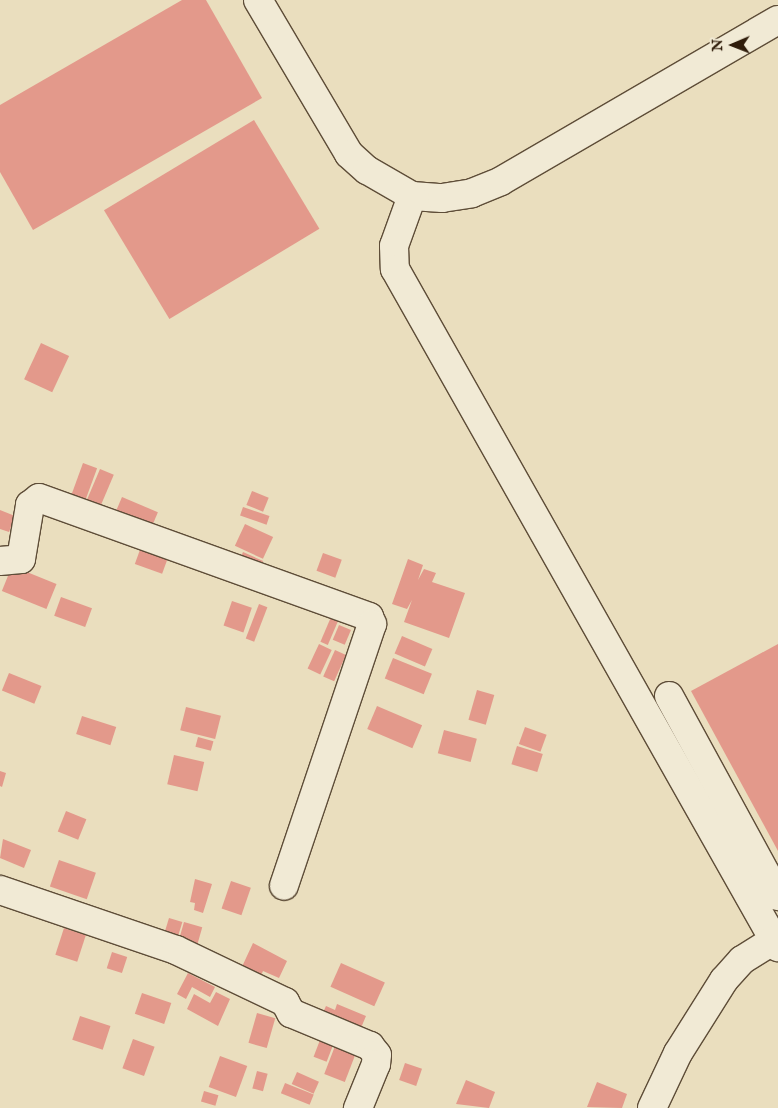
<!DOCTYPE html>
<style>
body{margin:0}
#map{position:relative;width:778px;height:1108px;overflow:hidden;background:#eadebe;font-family:"IM FELL English",serif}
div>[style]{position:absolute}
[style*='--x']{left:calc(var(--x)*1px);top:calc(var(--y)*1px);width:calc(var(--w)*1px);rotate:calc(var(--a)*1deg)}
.building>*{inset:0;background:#e3998b;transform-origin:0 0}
.roads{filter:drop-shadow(1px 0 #5e4d38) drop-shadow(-1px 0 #5e4d38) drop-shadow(0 1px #5e4d38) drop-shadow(0 -1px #5e4d38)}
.minor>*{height:28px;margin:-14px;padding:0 14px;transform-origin:14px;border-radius:14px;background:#f1ead5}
span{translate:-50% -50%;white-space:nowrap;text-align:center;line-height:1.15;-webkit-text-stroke:4.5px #f1ead5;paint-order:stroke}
.north{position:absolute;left:708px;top:20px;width:50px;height:50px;-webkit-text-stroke:4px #f1ead5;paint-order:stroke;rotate:269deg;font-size:14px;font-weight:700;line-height:20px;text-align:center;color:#301d0b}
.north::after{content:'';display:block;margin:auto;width:18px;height:22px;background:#301d0b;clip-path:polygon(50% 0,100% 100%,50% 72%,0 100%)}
</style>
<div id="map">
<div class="building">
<div style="clip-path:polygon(182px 0,206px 0,262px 98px,33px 230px,0 172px,0 105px)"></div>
<div style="left:254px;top:120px;width:127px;height:175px;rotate:59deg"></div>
<div style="left:41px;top:343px;width:31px;height:40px;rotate:25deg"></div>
<div style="left:83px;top:463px;width:15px;height:34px;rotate:20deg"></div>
<div style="left:100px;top:469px;width:15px;height:35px;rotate:23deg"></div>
<div style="left:252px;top:491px;width:18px;height:15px;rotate:22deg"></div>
<div style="left:122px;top:497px;width:39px;height:22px;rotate:23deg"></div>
<div style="left:243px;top:507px;width:28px;height:9px;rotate:19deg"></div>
<div style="clip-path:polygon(0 510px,15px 516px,9px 532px,0 529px)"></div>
<div style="left:245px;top:524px;width:31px;height:24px;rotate:25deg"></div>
<div style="left:141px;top:547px;width:29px;height:18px;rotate:20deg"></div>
<div style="left:243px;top:552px;width:22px;height:12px;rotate:24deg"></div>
<div style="left:323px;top:553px;width:20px;height:19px;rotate:20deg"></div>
<div style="clip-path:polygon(408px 559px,423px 565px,418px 580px,424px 569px,436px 573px,432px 582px,465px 593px,449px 638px,404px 622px,412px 600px,407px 609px,392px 604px)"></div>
<div style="left:12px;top:566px;width:48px;height:27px;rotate:22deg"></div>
<div style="left:61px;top:597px;width:33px;height:20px;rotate:20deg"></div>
<div style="left:232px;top:601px;width:21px;height:26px;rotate:19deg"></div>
<div style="left:259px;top:604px;width:9px;height:37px;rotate:21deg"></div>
<div style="left:331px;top:617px;width:8px;height:27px;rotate:23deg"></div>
<div style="left:339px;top:625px;width:13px;height:16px;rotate:23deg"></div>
<div style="left:402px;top:636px;width:33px;height:19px;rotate:23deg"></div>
<div style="left:319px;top:644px;width:14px;height:27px;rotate:25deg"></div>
<div style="clip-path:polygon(778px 644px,778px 851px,691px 691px)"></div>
<div style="left:335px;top:650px;width:12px;height:29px;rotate:24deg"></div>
<div style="left:393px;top:658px;width:42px;height:22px;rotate:22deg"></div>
<div style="left:9px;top:673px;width:35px;height:19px;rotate:22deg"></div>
<div style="left:477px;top:690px;width:18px;height:31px;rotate:16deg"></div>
<div style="left:377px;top:706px;width:49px;height:25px;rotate:23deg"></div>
<div style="left:186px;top:707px;width:36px;height:24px;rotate:14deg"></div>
<div style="left:82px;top:716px;width:36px;height:19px;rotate:18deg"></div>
<div style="left:525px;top:727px;width:23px;height:18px;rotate:20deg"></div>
<div style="left:444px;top:730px;width:34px;height:24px;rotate:15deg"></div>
<div style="left:198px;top:737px;width:16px;height:10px;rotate:15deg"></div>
<div style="left:517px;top:746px;width:27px;height:19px;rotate:17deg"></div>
<div style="left:174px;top:755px;width:31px;height:30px;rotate:13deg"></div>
<div style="clip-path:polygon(0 771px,6px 773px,2px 787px,0 786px)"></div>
<div style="left:66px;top:811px;width:22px;height:22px;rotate:22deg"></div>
<div style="clip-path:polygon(3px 839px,31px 850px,24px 868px,0 858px)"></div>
<div style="left:59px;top:860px;width:39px;height:28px;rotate:19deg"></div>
<div style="clip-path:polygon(195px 879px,212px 884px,203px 913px,194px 910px,195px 903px,190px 902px)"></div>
<div style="left:231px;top:881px;width:21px;height:29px;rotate:19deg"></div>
<div style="left:169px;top:918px;width:14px;height:23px;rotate:17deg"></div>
<div style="left:184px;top:922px;width:19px;height:22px;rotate:16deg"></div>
<div style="left:64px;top:928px;width:23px;height:28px;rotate:18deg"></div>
<div style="clip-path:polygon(253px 943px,287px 961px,279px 978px,263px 971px,259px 980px,240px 971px)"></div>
<div style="left:112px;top:952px;width:16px;height:17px;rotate:18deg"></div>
<div style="left:341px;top:963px;width:48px;height:26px;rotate:24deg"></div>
<div style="clip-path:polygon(188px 973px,215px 987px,210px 997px,192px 987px,186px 999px,177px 994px)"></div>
<div style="clip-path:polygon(216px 992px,230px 999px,218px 1026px,187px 1009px,194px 994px,210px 1003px)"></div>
<div style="left:142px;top:993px;width:31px;height:22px;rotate:19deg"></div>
<div style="clip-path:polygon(337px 1004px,366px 1016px,358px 1035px,320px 1019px,326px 1006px,335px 1010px)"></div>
<div style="left:257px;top:1013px;width:19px;height:31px;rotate:16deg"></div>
<div style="left:80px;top:1016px;width:32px;height:25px;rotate:18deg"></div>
<div style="left:133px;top:1039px;width:23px;height:31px;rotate:20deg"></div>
<div style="left:320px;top:1040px;width:14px;height:18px;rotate:21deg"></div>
<div style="left:335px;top:1046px;width:22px;height:30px;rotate:21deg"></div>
<div style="left:220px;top:1056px;width:29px;height:33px;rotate:20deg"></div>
<div style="left:405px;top:1063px;width:18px;height:18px;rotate:19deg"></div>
<div style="left:257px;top:1071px;width:11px;height:18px;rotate:15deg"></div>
<div style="left:297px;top:1072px;width:24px;height:13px;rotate:24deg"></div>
<div style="clip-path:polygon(466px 1080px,495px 1092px,489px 1108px,456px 1104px)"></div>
<div style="clip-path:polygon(597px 1082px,627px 1094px,622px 1108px,587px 1107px)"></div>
<div style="left:285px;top:1083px;width:31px;height:11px;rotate:22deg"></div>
<div style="left:204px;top:1091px;width:15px;height:11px;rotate:16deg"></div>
</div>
<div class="roads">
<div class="minor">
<div style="--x:258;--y:0;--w:179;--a:59.4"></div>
<div style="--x:349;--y:154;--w:24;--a:42"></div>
<div style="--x:367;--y:170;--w:52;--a:30"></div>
<div style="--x:412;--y:196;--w:30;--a:4"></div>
<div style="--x:442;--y:198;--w:30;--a:-9"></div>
<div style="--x:472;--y:193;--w:31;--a:-22"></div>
<div style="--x:501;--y:181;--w:320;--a:-30.2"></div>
<div style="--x:412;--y:196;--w:53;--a:109.8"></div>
<div style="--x:394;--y:246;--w:23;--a:88"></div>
<div style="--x:395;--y:269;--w:779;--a:60.54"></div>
<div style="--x:0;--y:561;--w:21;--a:-5"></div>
<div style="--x:21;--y:559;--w:55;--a:-80.5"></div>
<div style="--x:30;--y:505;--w:11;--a:-38"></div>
<div style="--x:39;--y:498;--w:351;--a:19.8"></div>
<div style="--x:369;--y:617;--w:8;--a:67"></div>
<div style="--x:372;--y:624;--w:276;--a:108.6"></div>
<div style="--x:669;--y:696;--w:228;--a:61.4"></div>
<div style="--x:0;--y:890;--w:186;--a:18.8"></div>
<div style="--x:176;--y:950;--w:121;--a:25.5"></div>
<div style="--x:285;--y:1002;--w:13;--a:61"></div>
<div style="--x:291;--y:1013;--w:86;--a:22.7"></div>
<div style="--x:370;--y:1046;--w:11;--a:52"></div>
<div style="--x:377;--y:1055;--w:9;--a:96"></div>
<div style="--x:376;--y:1064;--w:48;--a:112.2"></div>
<div style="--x:652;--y:1108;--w:61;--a:-64.7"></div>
<div style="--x:678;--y:1053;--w:86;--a:-57.8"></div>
<div style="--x:724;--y:980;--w:27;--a:-48"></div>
<div style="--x:742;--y:960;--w:38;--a:-32"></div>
</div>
</div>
<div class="north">N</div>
</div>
